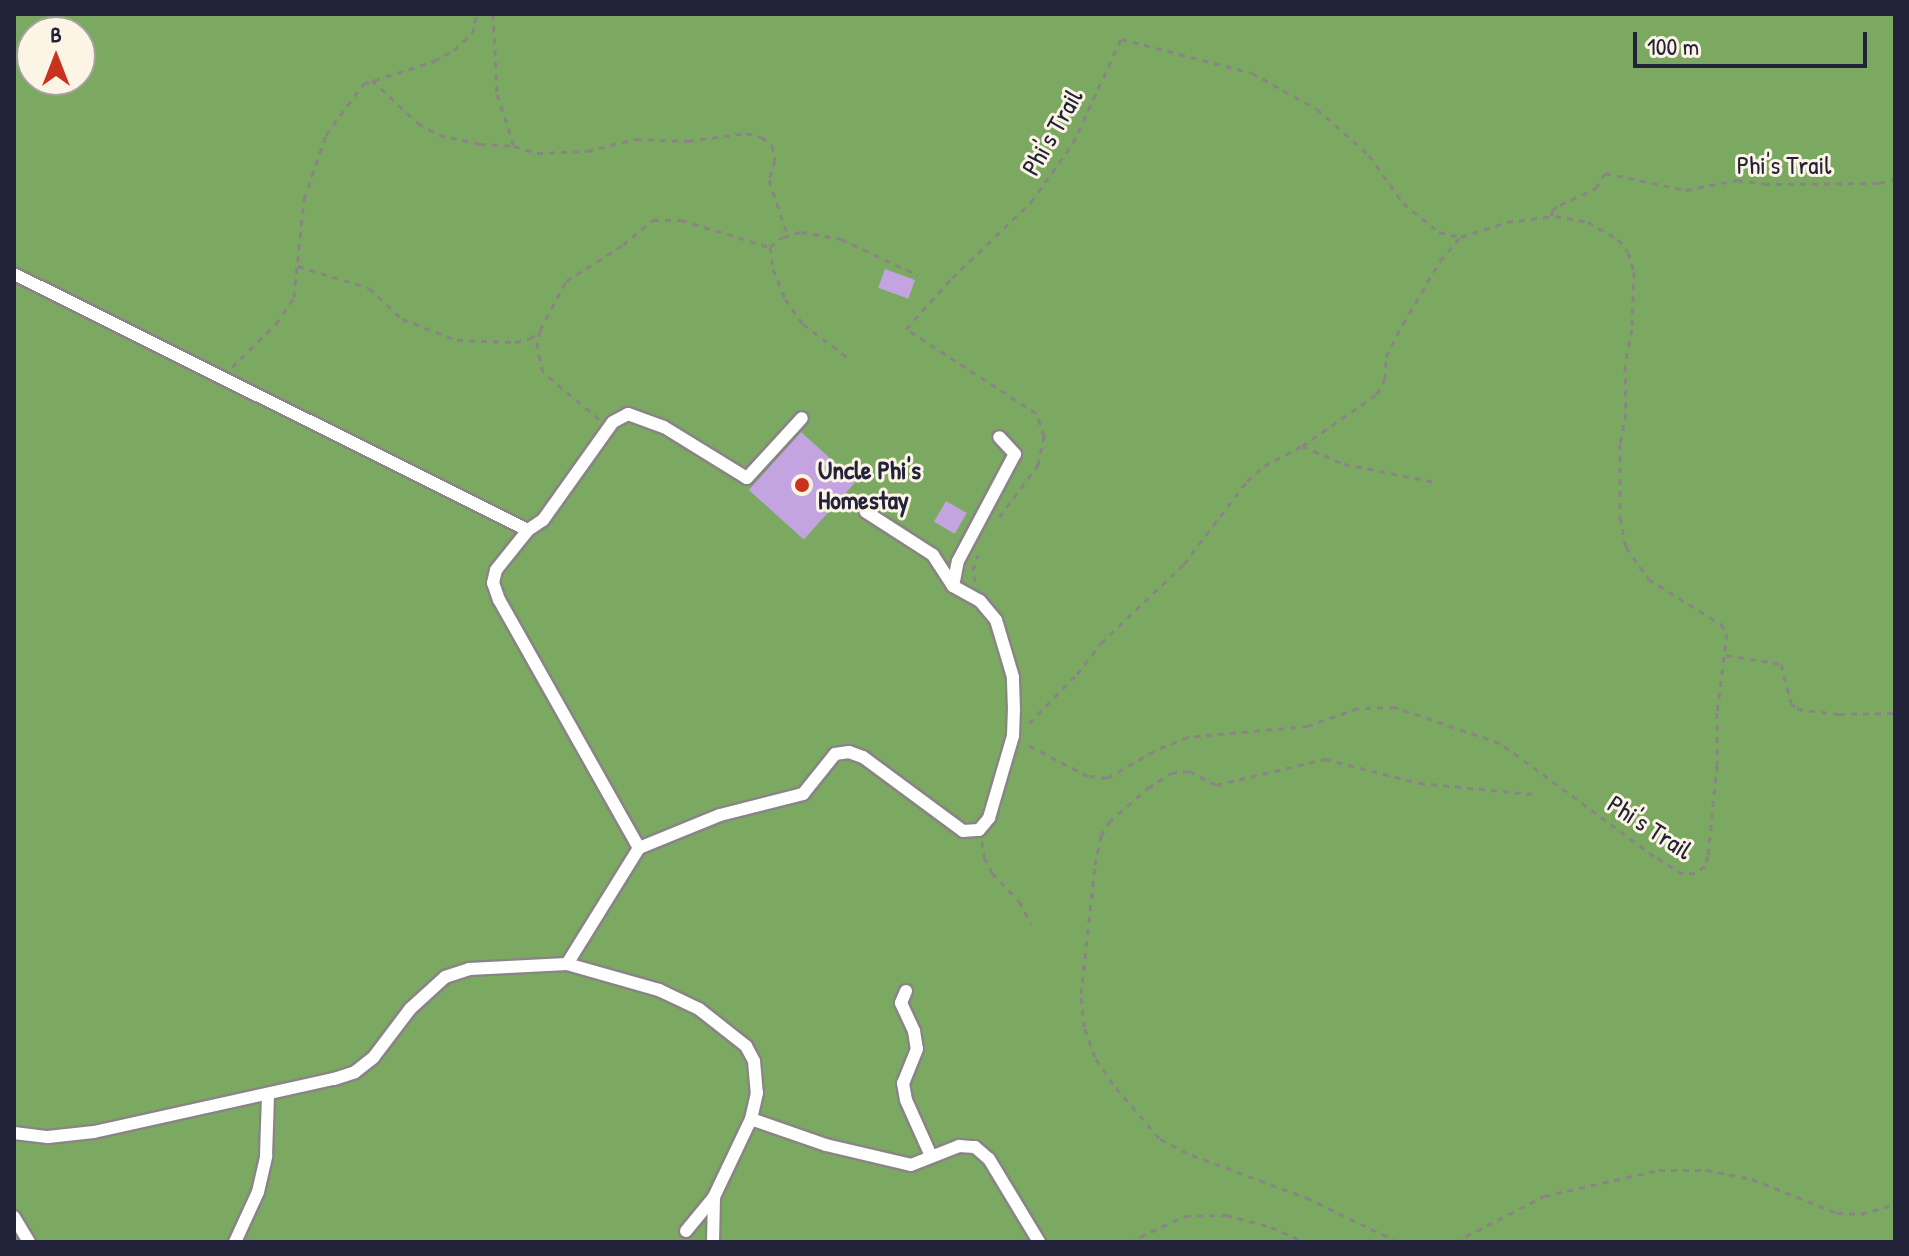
<!DOCTYPE html>
<style>
body{margin:0}
#map{position:relative;width:1909px;height:1256px;overflow:hidden;background:#f0e8cc;font-family:"Patrick Hand",sans-serif}
div>[style]{position:absolute}
[style*='--x']{left:calc(var(--x)*1px);top:calc(var(--y)*1px);width:calc(var(--w)*1px);rotate:calc(var(--a)*1deg)}
.forest>*{inset:0;background:#7ca961}
.building>*{inset:0;background:#c3a3e0;transform-origin:0 0}
.path>*{height:3px;margin-top:-1.5px;transform-origin:0;background:repeating-linear-gradient(90deg,#898584 0 6px,transparent 0 12px)}
.roads{filter:drop-shadow(2px 0 #898584) drop-shadow(-2px 0 #898584) drop-shadow(0 2px #898584) drop-shadow(0 -2px #898584)}
.street>*{height:12px;margin:-6px;padding:0 6px;transform-origin:6px;border-radius:6px;background:#fff}
.dots>*{width:22px;height:22px;translate:-50% -50%;box-sizing:border-box;border:4px solid #fcf5e5;border-radius:50%}
span{translate:-50% -50%;white-space:nowrap;text-align:center;line-height:1.15;-webkit-text-stroke:6px #fcf5e5;paint-order:stroke}
.street-label{font-size:26px;color:#22223b}
.poi-label{font-size:26px;color:#22223b;font-weight:700}
.left{translate:0 -50%;text-align:left}
.frame{position:absolute;inset:0;border:16px solid #22223b;pointer-events:none}
.north{position:absolute;left:16px;top:16px;width:80px;height:80px;box-sizing:border-box;background:#fcf5e5;border:2px solid #a5a1a1;border-radius:50%;rotate:0deg;font-size:22px;font-weight:700;line-height:32px;text-align:center;color:#22223b}
.north::after{content:'';display:block;margin:auto;width:28px;height:36px;background:#c8321e;clip-path:polygon(50% 0,100% 100%,50% 72%,0 100%)}
.scale{position:absolute;left:1633px;top:32px;width:234px;height:36px;box-sizing:border-box;border:4px solid #22223b;border-top:0;padding-left:10px;font-size:24px;line-height:28px;white-space:nowrap;color:#22223b;-webkit-text-stroke:6px #fcf5e5;paint-order:stroke}
</style>
<div id="map">
<div class="forest">
<div style="clip-path:polygon(evenodd,14px 14px,1895px 14px,1895px 1242px,14px 1242px,14px 14px,32px 32px,80px 32px,80px 80px,32px 80px,32px 32px)"></div>
</div>
<div class="building">
<div style="left:885px;top:269px;width:32px;height:20px;rotate:20deg"></div>
<div style="left:801px;top:432px;width:74px;height:78px;rotate:42deg"></div>
<div style="left:946px;top:501px;width:24px;height:24px;rotate:30deg"></div>
</div>
<div class="path">
<div style="--x:493;--y:14;--w:80;--a:87.1"></div>
<div style="--x:497;--y:94;--w:55;--a:71.9"></div>
<div style="--x:372;--y:80;--w:63;--a:43.1"></div>
<div style="--x:418;--y:123;--w:24;--a:30"></div>
<div style="--x:439;--y:135;--w:42;--a:12.4"></div>
<div style="--x:480;--y:144;--w:34;--a:3"></div>
<div style="--x:514;--y:146;--w:24;--a:17"></div>
<div style="--x:537;--y:153;--w:50;--a:-2.3"></div>
<div style="--x:587;--y:151;--w:50;--a:-13.8"></div>
<div style="--x:636;--y:139;--w:52;--a:2.2"></div>
<div style="--x:688;--y:141;--w:59;--a:-7.9"></div>
<div style="--x:746;--y:133;--w:16;--a:15"></div>
<div style="--x:761;--y:137;--w:14;--a:36"></div>
<div style="--x:772;--y:145;--w:15;--a:79"></div>
<div style="--x:775;--y:160;--w:21;--a:107"></div>
<div style="--x:769;--y:180;--w:59;--a:71.3"></div>
<div style="--x:1552;--y:216;--w:6;--a:-90"></div>
<div style="--x:1552;--y:210;--w:9;--a:-32"></div>
<div style="--x:1560;--y:205;--w:40;--a:-25"></div>
<div style="--x:1596;--y:188;--w:17;--a:-59"></div>
<div style="--x:1605;--y:173;--w:83;--a:11.9"></div>
<div style="--x:1686;--y:190;--w:52;--a:-11.1"></div>
<div style="--x:1737;--y:180;--w:27;--a:8"></div>
<div style="--x:1764;--y:184;--w:115;--a:-0.5"></div>
<div style="--x:1879;--y:183;--w:16;--a:-14"></div>
<div style="--x:770;--y:247;--w:22;--a:82"></div>
<div style="--x:773;--y:269;--w:32;--a:68"></div>
<div style="--x:785;--y:299;--w:31;--a:54"></div>
<div style="--x:803;--y:324;--w:55;--a:36.9"></div>
<div style="--x:298;--y:266;--w:74;--a:17.2"></div>
<div style="--x:369;--y:288;--w:45;--a:43.2"></div>
<div style="--x:402;--y:319;--w:59;--a:20.9"></div>
<div style="--x:457;--y:340;--w:58;--a:2"></div>
<div style="--x:515;--y:342;--w:15;--a:-11"></div>
<div style="--x:530;--y:339;--w:12;--a:-42"></div>
<div style="--x:232;--y:367;--w:62;--a:-44.3"></div>
<div style="--x:276;--y:324;--w:32;--a:-56"></div>
<div style="--x:294;--y:297;--w:99;--a:-84.2"></div>
<div style="--x:304;--y:199;--w:68;--a:-71"></div>
<div style="--x:326;--y:135;--w:63;--a:-54"></div>
<div style="--x:363;--y:84;--w:75;--a:-17.9"></div>
<div style="--x:434;--y:61;--w:23;--a:-29"></div>
<div style="--x:454;--y:50;--w:24;--a:-42"></div>
<div style="--x:472;--y:34;--w:21;--a:-76"></div>
<div style="--x:599;--y:419;--w:73;--a:-140"></div>
<div style="--x:543;--y:372;--w:25;--a:-104"></div>
<div style="--x:537;--y:348;--w:18;--a:-81"></div>
<div style="--x:540;--y:330;--w:55;--a:-62"></div>
<div style="--x:566;--y:281;--w:67;--a:-32.3"></div>
<div style="--x:623;--y:245;--w:39;--a:-40"></div>
<div style="--x:653;--y:220;--w:28;--a:0"></div>
<div style="--x:681;--y:220;--w:93;--a:16.9"></div>
<div style="--x:770;--y:247;--w:16;--a:-38"></div>
<div style="--x:783;--y:237;--w:19;--a:-16"></div>
<div style="--x:801;--y:232;--w:41;--a:9.9"></div>
<div style="--x:841;--y:239;--w:85;--a:25.1"></div>
<div style="--x:1302;--y:446;--w:46;--a:23.2"></div>
<div style="--x:1344;--y:464;--w:93;--a:11.2"></div>
<div style="--x:999;--y:517;--w:65;--a:-53.1"></div>
<div style="--x:1038;--y:465;--w:30;--a:-78"></div>
<div style="--x:1044;--y:436;--w:24;--a:-109"></div>
<div style="--x:1036;--y:413;--w:155;--a:-147.1"></div>
<div style="--x:906;--y:329;--w:69;--a:-48"></div>
<div style="--x:952;--y:278;--w:110;--a:-43.9"></div>
<div style="--x:1031;--y:202;--w:72;--a:-54.6"></div>
<div style="--x:1073;--y:143;--w:115;--a:-65.2"></div>
<div style="--x:1121;--y:39;--w:135;--a:14.5"></div>
<div style="--x:1252;--y:73;--w:74;--a:29"></div>
<div style="--x:1317;--y:109;--w:69;--a:41.5"></div>
<div style="--x:1369;--y:155;--w:59;--a:54.7"></div>
<div style="--x:1403;--y:203;--w:46;--a:38.9"></div>
<div style="--x:1439;--y:232;--w:23;--a:13"></div>
<div style="--x:1461;--y:237;--w:48;--a:-18.1"></div>
<div style="--x:1507;--y:222;--w:48;--a:-7.1"></div>
<div style="--x:1555;--y:216;--w:34;--a:10"></div>
<div style="--x:1588;--y:222;--w:34;--a:30"></div>
<div style="--x:1618;--y:239;--w:16;--a:52"></div>
<div style="--x:1628;--y:252;--w:21;--a:73"></div>
<div style="--x:1634;--y:272;--w:57;--a:92"></div>
<div style="--x:1632;--y:329;--w:38;--a:101"></div>
<div style="--x:1625;--y:366;--w:47;--a:88.8"></div>
<div style="--x:1626;--y:413;--w:31;--a:101"></div>
<div style="--x:1620;--y:443;--w:74;--a:90"></div>
<div style="--x:1620;--y:517;--w:31;--a:79"></div>
<div style="--x:1626;--y:547;--w:39;--a:55"></div>
<div style="--x:1648;--y:579;--w:86;--a:31.7"></div>
<div style="--x:1721;--y:624;--w:11;--a:56"></div>
<div style="--x:1727;--y:633;--w:81;--a:97.1"></div>
<div style="--x:1717;--y:713;--w:52;--a:90"></div>
<div style="--x:1717;--y:765;--w:91;--a:95.6"></div>
<div style="--x:1708;--y:856;--w:10;--a:107"></div>
<div style="--x:1705;--y:866;--w:12;--a:145"></div>
<div style="--x:1695;--y:873;--w:12;--a:175"></div>
<div style="--x:1683;--y:874;--w:34;--a:-148"></div>
<div style="--x:1654;--y:856;--w:191;--a:-143.7"></div>
<div style="--x:1500;--y:743;--w:111;--a:-161.1"></div>
<div style="--x:1395;--y:707;--w:37;--a:178"></div>
<div style="--x:1358;--y:708;--w:53;--a:160.2"></div>
<div style="--x:1308;--y:726;--w:121;--a:174.8"></div>
<div style="--x:1188;--y:737;--w:37;--a:158"></div>
<div style="--x:1154;--y:751;--w:54;--a:150.1"></div>
<div style="--x:1107;--y:778;--w:19;--a:-174"></div>
<div style="--x:1088;--y:776;--w:70;--a:-152.7"></div>
<div style="--x:975;--y:582;--w:12;--a:-99"></div>
<div style="--x:973;--y:570;--w:16;--a:-72"></div>
<div style="--x:1726;--y:655;--w:56;--a:9.3"></div>
<div style="--x:1781;--y:664;--w:40;--a:75.6"></div>
<div style="--x:1791;--y:703;--w:8;--a:45"></div>
<div style="--x:1797;--y:709;--w:42;--a:6.8"></div>
<div style="--x:1839;--y:714;--w:56;--a:-1"></div>
<div style="--x:1029;--y:723;--w:69;--a:-45.6"></div>
<div style="--x:1077;--y:674;--w:39;--a:-52"></div>
<div style="--x:1101;--y:643;--w:115;--a:-43.6"></div>
<div style="--x:1184;--y:564;--w:104;--a:-52.8"></div>
<div style="--x:1247;--y:481;--w:23;--a:-41"></div>
<div style="--x:1264;--y:466;--w:43;--a:-27.8"></div>
<div style="--x:1302;--y:446;--w:91;--a:-34.7"></div>
<div style="--x:1377;--y:394;--w:17;--a:-62"></div>
<div style="--x:1385;--y:379;--w:22;--a:-87"></div>
<div style="--x:1386;--y:357;--w:37;--a:-63"></div>
<div style="--x:1403;--y:324;--w:73;--a:-59.6"></div>
<div style="--x:1440;--y:261;--w:31;--a:-50"></div>
<div style="--x:982;--y:841;--w:16;--a:83"></div>
<div style="--x:984;--y:857;--w:18;--a:63"></div>
<div style="--x:992;--y:873;--w:39;--a:46"></div>
<div style="--x:1019;--y:901;--w:26;--a:62"></div>
<div style="--x:1129;--y:1242;--w:62;--a:-24.9"></div>
<div style="--x:1185;--y:1216;--w:41;--a:-1.4"></div>
<div style="--x:1226;--y:1215;--w:47;--a:14.9"></div>
<div style="--x:1271;--y:1227;--w:37;--a:24"></div>
<div style="--x:1398;--y:1242;--w:98;--a:-154"></div>
<div style="--x:1310;--y:1199;--w:131;--a:-159.5"></div>
<div style="--x:1187;--y:1153;--w:32;--a:-152"></div>
<div style="--x:1159;--y:1138;--w:71;--a:-130.4"></div>
<div style="--x:1113;--y:1084;--w:32;--a:-124"></div>
<div style="--x:1095;--y:1057;--w:32;--a:-110"></div>
<div style="--x:1084;--y:1027;--w:33;--a:-95"></div>
<div style="--x:1081;--y:994;--w:130;--a:-83.8"></div>
<div style="--x:1095;--y:865;--w:30;--a:-78"></div>
<div style="--x:1101;--y:836;--w:16;--a:-60"></div>
<div style="--x:1109;--y:822;--w:52;--a:-41.1"></div>
<div style="--x:1148;--y:788;--w:27;--a:-33"></div>
<div style="--x:1171;--y:773;--w:18;--a:-6"></div>
<div style="--x:1189;--y:771;--w:30;--a:27"></div>
<div style="--x:1216;--y:785;--w:112;--a:-13.4"></div>
<div style="--x:1325;--y:759;--w:97;--a:14.3"></div>
<div style="--x:1419;--y:783;--w:113;--a:5.6"></div>
<div style="--x:1455;--y:1242;--w:100;--a:-27.3"></div>
<div style="--x:1544;--y:1196;--w:118;--a:-12.7"></div>
<div style="--x:1659;--y:1170;--w:47;--a:0"></div>
<div style="--x:1706;--y:1170;--w:47;--a:11.1"></div>
<div style="--x:1752;--y:1179;--w:92;--a:21.8"></div>
<div style="--x:1837;--y:1213;--w:24;--a:2"></div>
<div style="--x:1861;--y:1214;--w:35;--a:-16"></div>
</div>
<div class="roads">
<div class="street">
<div style="--x:14;--y:274;--w:574;--a:26.48"></div>
<div style="--x:953;--y:586;--w:25;--a:-79"></div>
<div style="--x:958;--y:561;--w:121;--a:-62"></div>
<div style="--x:1015;--y:454;--w:23;--a:-133"></div>
<div style="--x:639;--y:848;--w:87;--a:-22.2"></div>
<div style="--x:720;--y:815;--w:86;--a:-14.2"></div>
<div style="--x:803;--y:794;--w:51;--a:-51.3"></div>
<div style="--x:835;--y:754;--w:14;--a:-8"></div>
<div style="--x:849;--y:752;--w:15;--a:20"></div>
<div style="--x:863;--y:757;--w:124;--a:36.5"></div>
<div style="--x:963;--y:831;--w:16;--a:-4"></div>
<div style="--x:979;--y:830;--w:16;--a:-50"></div>
<div style="--x:989;--y:818;--w:85;--a:-73.7"></div>
<div style="--x:1013;--y:736;--w:26;--a:-88"></div>
<div style="--x:1014;--y:710;--w:33;--a:-92"></div>
<div style="--x:1013;--y:677;--w:59;--a:-106.6"></div>
<div style="--x:996;--y:620;--w:25;--a:-130"></div>
<div style="--x:980;--y:601;--w:31;--a:-151"></div>
<div style="--x:953;--y:586;--w:37;--a:-123"></div>
<div style="--x:933;--y:555;--w:80;--a:-147.3"></div>
<div style="--x:567;--y:964;--w:137;--a:-58.2"></div>
<div style="--x:639;--y:848;--w:285;--a:-119.4"></div>
<div style="--x:499;--y:600;--w:18;--a:-109"></div>
<div style="--x:493;--y:583;--w:13;--a:-77"></div>
<div style="--x:496;--y:570;--w:51;--a:-51.3"></div>
<div style="--x:528;--y:530;--w:18;--a:-34"></div>
<div style="--x:543;--y:520;--w:120;--a:-54.5"></div>
<div style="--x:613;--y:422;--w:17;--a:-28"></div>
<div style="--x:628;--y:414;--w:38;--a:20"></div>
<div style="--x:664;--y:427;--w:97;--a:31.6"></div>
<div style="--x:747;--y:478;--w:81;--a:-47.5"></div>
<div style="--x:906;--y:991;--w:13;--a:113"></div>
<div style="--x:901;--y:1003;--w:31;--a:65"></div>
<div style="--x:914;--y:1031;--w:18;--a:81"></div>
<div style="--x:917;--y:1049;--w:37;--a:112"></div>
<div style="--x:903;--y:1083;--w:17;--a:80"></div>
<div style="--x:906;--y:1100;--w:61;--a:65.9"></div>
<div style="--x:751;--y:1119;--w:79;--a:19.1"></div>
<div style="--x:826;--y:1145;--w:87;--a:13.2"></div>
<div style="--x:911;--y:1165;--w:52;--a:-21.6"></div>
<div style="--x:959;--y:1146;--w:16;--a:4"></div>
<div style="--x:975;--y:1147;--w:18;--a:41"></div>
<div style="--x:989;--y:1159;--w:97;--a:58.9"></div>
<div style="--x:14;--y:1133;--w:34;--a:7"></div>
<div style="--x:48;--y:1137;--w:46;--a:-6.2"></div>
<div style="--x:94;--y:1132;--w:246;--a:-12.5"></div>
<div style="--x:334;--y:1079;--w:22;--a:-18"></div>
<div style="--x:355;--y:1072;--w:23;--a:-38"></div>
<div style="--x:373;--y:1058;--w:61;--a:-52.9"></div>
<div style="--x:410;--y:1009;--w:47;--a:-42.4"></div>
<div style="--x:445;--y:977;--w:25;--a:-18"></div>
<div style="--x:469;--y:969;--w:98;--a:-2.9"></div>
<div style="--x:567;--y:964;--w:96;--a:15.8"></div>
<div style="--x:659;--y:990;--w:44;--a:25.4"></div>
<div style="--x:699;--y:1009;--w:60;--a:38.2"></div>
<div style="--x:746;--y:1046;--w:17;--a:62"></div>
<div style="--x:754;--y:1061;--w:32;--a:85"></div>
<div style="--x:757;--y:1093;--w:27;--a:103"></div>
<div style="--x:751;--y:1119;--w:86;--a:115.4"></div>
<div style="--x:714;--y:1197;--w:44;--a:129.5"></div>
<div style="--x:14;--y:1217;--w:29;--a:59"></div>
<div style="--x:235;--y:1242;--w:55;--a:-65.3"></div>
<div style="--x:258;--y:1192;--w:37;--a:-77"></div>
<div style="--x:266;--y:1156;--w:61;--a:-88.1"></div>
<div style="--x:713;--y:1242;--w:45;--a:-88.7"></div>
</div>
</div>
<div class="dots">
<div style="left:802px;top:485px;background:#c8321e"></div>
</div>
<div class="street-label">
<span style="left:1052px;top:132px;rotate:-60deg">Phi's Trail</span>
<span style="left:1784px;top:165px">Phi's Trail</span>
<span style="left:1650px;top:827px;rotate:33deg">Phi's Trail</span>
</div>
<div class="poi-label">
<span class="left" style="left:818px;top:485px">Uncle Phi's<br>Homestay</span>
</div>
<div class="frame"></div>
<div class="north">B</div>
<div class="scale">100 m</div>
</div>
